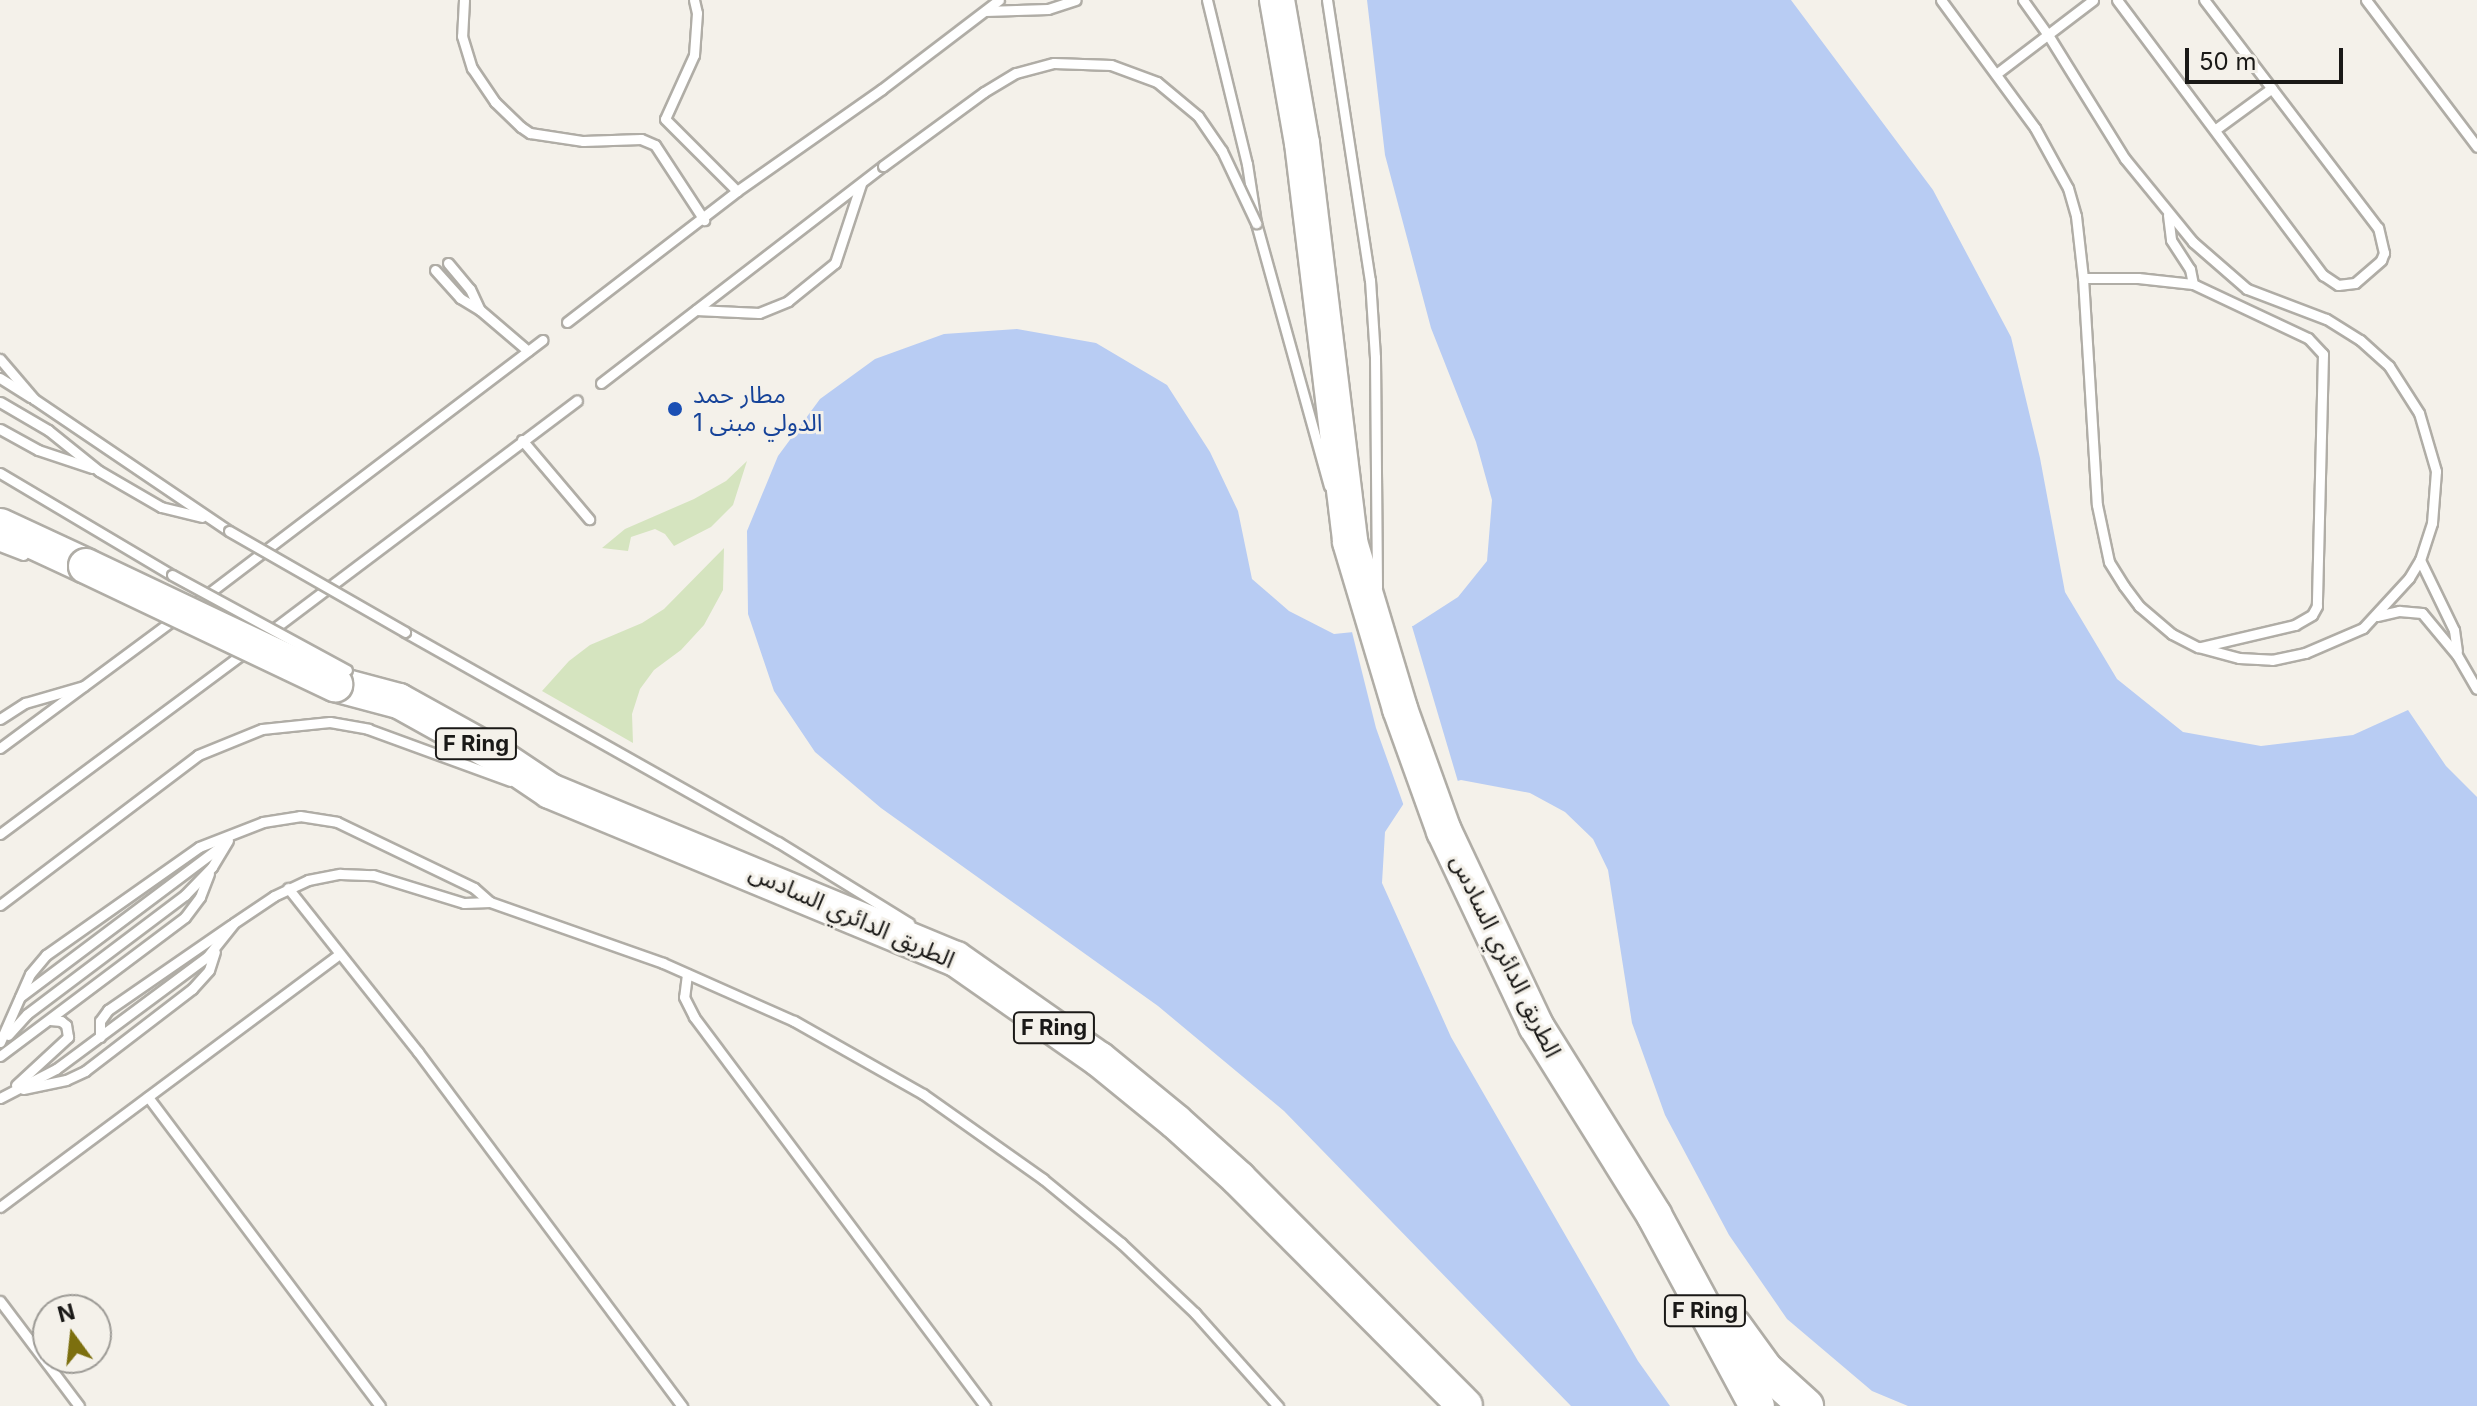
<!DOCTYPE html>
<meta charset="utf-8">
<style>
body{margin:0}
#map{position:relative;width:2477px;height:1406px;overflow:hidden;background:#f4f1ea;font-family:Inter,"Noto Sans Arabic",sans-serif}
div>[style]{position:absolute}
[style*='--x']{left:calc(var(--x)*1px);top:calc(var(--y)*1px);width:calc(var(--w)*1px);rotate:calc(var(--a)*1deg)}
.green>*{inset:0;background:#d5e4bf}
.water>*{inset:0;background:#b8ccf3}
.pier>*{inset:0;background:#f4f1ea}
.roads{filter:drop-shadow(2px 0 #b0ada6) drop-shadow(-2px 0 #b0ada6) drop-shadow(0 2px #b0ada6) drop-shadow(0 -2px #b0ada6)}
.lane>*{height:9px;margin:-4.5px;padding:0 4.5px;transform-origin:4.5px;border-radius:4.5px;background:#fff}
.highway>*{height:34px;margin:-17px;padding:0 17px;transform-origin:17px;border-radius:17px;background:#fff}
.bridges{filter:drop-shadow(2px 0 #b0ada6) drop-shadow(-2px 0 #b0ada6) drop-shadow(0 2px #b0ada6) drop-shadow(0 -2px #b0ada6)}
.lane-bridge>*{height:9px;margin:-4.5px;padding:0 4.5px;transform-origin:4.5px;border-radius:4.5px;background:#fff}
.highway-bridge>*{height:34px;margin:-17px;padding:0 17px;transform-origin:17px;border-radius:17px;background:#fff}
.dots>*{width:22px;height:22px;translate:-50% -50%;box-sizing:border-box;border:4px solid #f4f1ea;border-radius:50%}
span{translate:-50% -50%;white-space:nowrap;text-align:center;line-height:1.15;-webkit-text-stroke:6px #f4f1ea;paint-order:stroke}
.shield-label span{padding:2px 6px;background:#f4f1ea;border:2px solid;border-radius:6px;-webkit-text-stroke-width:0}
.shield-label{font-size:22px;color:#1a1917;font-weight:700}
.transit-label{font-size:24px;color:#164399}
.left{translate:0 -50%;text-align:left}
.street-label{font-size:24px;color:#1a1917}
.north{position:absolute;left:32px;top:1294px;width:80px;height:80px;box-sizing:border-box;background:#f4f1ea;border:2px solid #9d9b96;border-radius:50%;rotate:345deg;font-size:22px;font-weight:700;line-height:32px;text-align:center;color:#1a1917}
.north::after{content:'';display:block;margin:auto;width:28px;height:36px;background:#7c6f0e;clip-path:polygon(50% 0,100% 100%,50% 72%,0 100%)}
.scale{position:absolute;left:2185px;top:48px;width:158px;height:36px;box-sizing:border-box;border:4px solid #1a1917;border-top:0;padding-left:10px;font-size:24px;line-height:28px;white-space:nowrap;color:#1a1917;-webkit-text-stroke:6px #f4f1ea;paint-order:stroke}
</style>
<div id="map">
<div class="green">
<div style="clip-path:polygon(747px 461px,733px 505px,711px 527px,674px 546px,665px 534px,655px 529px,631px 537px,628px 551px,602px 548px,625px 529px,694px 499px,726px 481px)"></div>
<div style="clip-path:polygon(724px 548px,723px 590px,704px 625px,681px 650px,654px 670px,640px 689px,632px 714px,633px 743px,542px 691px,569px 661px,590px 645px,642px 623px,664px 609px)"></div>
</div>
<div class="water">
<div style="clip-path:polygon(1367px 0,1791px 0,1933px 190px,2011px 337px,2040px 458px,2065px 592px,2117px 679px,2183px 732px,2261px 746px,2353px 735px,2408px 710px,2446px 766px,2477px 797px,2477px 1406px,1908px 1406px,1872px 1391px,1787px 1319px,1729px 1235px,1665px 1115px,1632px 1023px,1608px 870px,1593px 839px,1565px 812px,1530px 793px,1461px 780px,1410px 794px,1385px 832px,1382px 883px,1451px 1037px,1638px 1361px,1670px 1406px,1571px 1406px,1284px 1111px,1158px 1006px,881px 808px,815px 752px,774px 691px,748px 614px,747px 531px,778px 456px,820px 399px,875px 359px,944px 334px,1017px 329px,1096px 343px,1167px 385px,1210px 452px,1238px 511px,1252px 579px,1289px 611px,1334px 634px,1413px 626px,1458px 597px,1487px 561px,1492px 500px,1476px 442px,1431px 328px,1385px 155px)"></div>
</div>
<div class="pier">
<div style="clip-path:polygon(1411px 623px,1459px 785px,1413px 797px,1405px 809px,1376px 728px,1351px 628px)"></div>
</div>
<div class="roads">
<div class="lane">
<div style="--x:464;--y:0;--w:36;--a:93"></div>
<div style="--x:462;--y:36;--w:34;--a:73"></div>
<div style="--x:472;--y:68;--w:41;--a:55.9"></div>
<div style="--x:495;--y:102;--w:36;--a:44"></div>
<div style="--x:521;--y:127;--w:11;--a:34"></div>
<div style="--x:530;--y:133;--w:54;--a:8.6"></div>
<div style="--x:583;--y:141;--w:58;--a:-2"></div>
<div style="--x:641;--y:139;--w:15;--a:23"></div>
<div style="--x:655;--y:145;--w:90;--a:56.8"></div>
<div style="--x:694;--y:0;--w:13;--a:77"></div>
<div style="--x:697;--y:13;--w:42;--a:94.1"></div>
<div style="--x:694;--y:55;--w:70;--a:114.4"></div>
<div style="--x:665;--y:119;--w:102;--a:45"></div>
<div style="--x:1207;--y:0;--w:169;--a:76.3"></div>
<div style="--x:1247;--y:164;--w:60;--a:81.3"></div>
<div style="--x:1256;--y:223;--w:273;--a:74.5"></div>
<div style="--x:1327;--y:0;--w:283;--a:81.3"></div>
<div style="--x:1370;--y:280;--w:77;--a:86.3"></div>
<div style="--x:1375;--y:357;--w:230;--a:89.5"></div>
<div style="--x:1941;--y:0;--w:159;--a:53.7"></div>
<div style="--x:2035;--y:128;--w:68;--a:61.2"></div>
<div style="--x:2068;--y:188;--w:29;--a:74"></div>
<div style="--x:2076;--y:216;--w:62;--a:83.6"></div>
<div style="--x:2083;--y:278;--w:227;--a:86.5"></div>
<div style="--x:2097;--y:505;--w:58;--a:78.1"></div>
<div style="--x:2109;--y:562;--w:28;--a:58"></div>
<div style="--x:2124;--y:586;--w:25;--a:53"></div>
<div style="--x:2139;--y:606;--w:43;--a:40.3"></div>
<div style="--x:2172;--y:634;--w:29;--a:27"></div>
<div style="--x:2198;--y:647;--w:42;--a:15"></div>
<div style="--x:2239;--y:658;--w:33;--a:3"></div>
<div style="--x:2272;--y:660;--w:34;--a:-12"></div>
<div style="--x:2305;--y:653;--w:63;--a:-23.3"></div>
<div style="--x:2363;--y:628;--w:68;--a:-47.4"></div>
<div style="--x:2409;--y:578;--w:21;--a:-59"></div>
<div style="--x:2420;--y:560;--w:39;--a:-72"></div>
<div style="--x:2432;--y:523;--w:52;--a:-85.6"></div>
<div style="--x:2436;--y:471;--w:60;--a:-106.3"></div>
<div style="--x:2419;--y:413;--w:56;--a:-122.6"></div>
<div style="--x:2389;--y:366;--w:39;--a:-138"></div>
<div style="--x:2360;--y:340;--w:40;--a:-148"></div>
<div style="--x:2326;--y:319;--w:85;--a:-159.2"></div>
<div style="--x:2247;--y:289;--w:72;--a:-139"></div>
<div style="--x:2193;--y:242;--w:107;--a:-129.3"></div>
<div style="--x:2125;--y:159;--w:146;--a:-121.8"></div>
<div style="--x:2048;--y:35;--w:43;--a:-125.5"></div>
<div style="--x:2117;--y:0;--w:344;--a:53.2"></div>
<div style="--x:2323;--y:275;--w:18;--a:34"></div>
<div style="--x:2338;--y:285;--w:17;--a:-7"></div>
<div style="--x:2355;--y:283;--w:35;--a:-41"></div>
<div style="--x:2381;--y:260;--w:8;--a:-67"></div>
<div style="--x:2384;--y:253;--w:26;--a:-103"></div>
<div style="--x:2378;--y:228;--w:287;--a:-127.3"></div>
<div style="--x:2366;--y:0;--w:184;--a:52.9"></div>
<div style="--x:985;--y:11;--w:63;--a:-1.8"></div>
<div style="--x:1048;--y:9;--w:29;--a:-18"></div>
<div style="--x:1996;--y:74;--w:122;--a:-37.3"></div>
<div style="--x:2216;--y:129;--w:69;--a:-36.2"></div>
<div style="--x:2168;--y:215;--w:25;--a:83"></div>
<div style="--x:2171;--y:240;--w:35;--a:57"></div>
<div style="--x:2190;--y:269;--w:15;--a:79"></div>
<div style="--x:448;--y:263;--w:34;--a:50"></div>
<div style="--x:470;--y:289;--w:23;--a:65"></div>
<div style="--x:435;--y:270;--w:38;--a:48"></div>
<div style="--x:460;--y:298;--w:23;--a:31"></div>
<div style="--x:480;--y:310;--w:63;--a:40.5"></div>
<div style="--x:2083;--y:278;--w:55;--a:0"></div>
<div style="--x:2138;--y:278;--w:55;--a:6.2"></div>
<div style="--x:2193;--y:284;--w:127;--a:25.2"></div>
<div style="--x:2308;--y:338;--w:22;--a:47"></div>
<div style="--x:2323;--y:354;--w:252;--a:91.4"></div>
<div style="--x:2317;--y:606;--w:10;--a:119"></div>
<div style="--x:2312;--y:615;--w:20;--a:150"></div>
<div style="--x:2295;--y:625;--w:97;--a:166.8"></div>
<div style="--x:696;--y:310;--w:63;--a:2.7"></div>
<div style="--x:759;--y:313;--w:31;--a:-22"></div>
<div style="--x:788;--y:301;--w:60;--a:-39"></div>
<div style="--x:835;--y:263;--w:83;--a:-71.8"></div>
<div style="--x:567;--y:322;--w:215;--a:-37.6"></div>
<div style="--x:737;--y:191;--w:177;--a:-35.1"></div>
<div style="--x:882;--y:89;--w:147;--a:-37.3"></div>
<div style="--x:0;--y:359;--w:52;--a:49.6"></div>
<div style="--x:34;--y:399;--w:235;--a:34.1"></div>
<div style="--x:0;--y:378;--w:36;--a:32"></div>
<div style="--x:601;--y:383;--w:356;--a:-37.6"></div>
<div style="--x:0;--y:402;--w:56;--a:30.3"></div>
<div style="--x:48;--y:430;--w:65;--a:38.8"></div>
<div style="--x:99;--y:471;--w:72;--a:30.1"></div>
<div style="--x:161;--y:507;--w:42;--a:13.7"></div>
<div style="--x:0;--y:429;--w:43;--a:28.9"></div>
<div style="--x:38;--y:450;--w:57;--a:18.4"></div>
<div style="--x:522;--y:440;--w:104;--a:49.7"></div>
<div style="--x:0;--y:473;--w:200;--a:30.7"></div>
<div style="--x:0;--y:546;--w:25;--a:21"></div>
<div style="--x:2420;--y:560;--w:78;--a:64.1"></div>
<div style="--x:2454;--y:630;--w:21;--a:82"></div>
<div style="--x:192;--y:606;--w:440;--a:-37.2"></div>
<div style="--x:2377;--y:616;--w:23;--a:-13"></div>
<div style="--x:2399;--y:611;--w:23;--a:5"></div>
<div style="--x:2422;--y:613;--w:55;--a:50.2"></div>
<div style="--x:2457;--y:655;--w:39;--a:60"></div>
<div style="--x:405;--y:632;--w:428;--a:29.4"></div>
<div style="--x:778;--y:842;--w:154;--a:31.7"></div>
<div style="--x:267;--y:634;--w:388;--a:-37"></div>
<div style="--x:0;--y:719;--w:30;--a:-33"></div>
<div style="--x:25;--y:703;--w:61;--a:-16.1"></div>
<div style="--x:0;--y:748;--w:220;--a:-36.5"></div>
<div style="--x:0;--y:834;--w:307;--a:-36.6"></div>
<div style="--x:288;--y:888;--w:209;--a:51.6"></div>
<div style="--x:418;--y:1052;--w:442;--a:53.3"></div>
<div style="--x:0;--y:905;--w:248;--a:-37.1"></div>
<div style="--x:198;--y:755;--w:69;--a:-22.1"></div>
<div style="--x:262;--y:729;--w:68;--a:-5.9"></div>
<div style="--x:330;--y:722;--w:39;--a:10"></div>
<div style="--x:368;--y:729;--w:151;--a:20.1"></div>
<div style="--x:687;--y:974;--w:23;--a:97"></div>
<div style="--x:684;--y:997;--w:22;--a:63"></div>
<div style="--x:694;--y:1017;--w:486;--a:53.2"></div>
<div style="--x:20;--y:997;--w:256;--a:-36.9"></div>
<div style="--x:8;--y:1035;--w:28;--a:-48"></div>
<div style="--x:27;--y:1014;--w:198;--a:-37"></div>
<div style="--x:185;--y:895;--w:39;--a:-46"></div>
<div style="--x:212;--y:867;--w:31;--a:-59"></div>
<div style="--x:100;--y:1037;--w:16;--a:-90"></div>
<div style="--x:100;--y:1021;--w:14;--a:-54"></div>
<div style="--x:108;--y:1010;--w:150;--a:-34.6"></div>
<div style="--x:0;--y:1042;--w:74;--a:-66.2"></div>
<div style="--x:30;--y:974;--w:25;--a:-50"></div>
<div style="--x:46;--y:955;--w:187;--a:-35.2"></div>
<div style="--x:199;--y:847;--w:69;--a:-21.3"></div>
<div style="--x:263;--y:822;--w:37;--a:-9"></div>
<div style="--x:300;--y:816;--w:37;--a:9"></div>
<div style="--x:337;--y:822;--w:152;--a:25.7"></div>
<div style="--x:474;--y:888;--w:21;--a:41"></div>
<div style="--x:0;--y:1056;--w:231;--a:-36.9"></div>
<div style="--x:185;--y:917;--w:25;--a:-53"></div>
<div style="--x:200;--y:897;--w:25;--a:-69"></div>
<div style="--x:16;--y:1085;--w:71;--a:-42.7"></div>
<div style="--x:68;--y:1037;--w:12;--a:-99"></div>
<div style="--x:66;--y:1025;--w:6;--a:-141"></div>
<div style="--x:61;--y:1021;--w:11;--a:-175"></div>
<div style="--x:23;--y:1089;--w:44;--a:-11.8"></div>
<div style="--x:66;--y:1080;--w:21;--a:-25"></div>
<div style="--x:85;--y:1071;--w:135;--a:-37.5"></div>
<div style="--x:192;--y:989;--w:25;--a:-48"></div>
<div style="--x:209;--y:970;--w:19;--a:-72"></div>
<div style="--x:148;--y:1097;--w:386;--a:53.1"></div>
<div style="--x:0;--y:1098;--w:63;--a:-27.4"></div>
<div style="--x:56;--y:1069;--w:188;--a:-36.6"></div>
<div style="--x:207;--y:957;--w:43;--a:-51.5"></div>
<div style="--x:234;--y:923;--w:48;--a:-34"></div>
<div style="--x:274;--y:896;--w:38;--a:-25"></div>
<div style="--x:308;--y:880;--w:33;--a:-11"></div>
<div style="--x:340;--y:874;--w:33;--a:2"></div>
<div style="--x:373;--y:875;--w:95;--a:17.1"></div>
<div style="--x:464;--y:903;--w:26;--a:-2"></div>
<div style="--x:490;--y:902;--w:183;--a:19.4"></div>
<div style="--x:663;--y:963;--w:143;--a:23.9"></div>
<div style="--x:794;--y:1021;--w:148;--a:29.5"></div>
<div style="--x:923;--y:1094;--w:147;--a:35.3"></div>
<div style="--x:1043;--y:1179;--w:101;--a:39.4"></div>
<div style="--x:1121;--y:1243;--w:102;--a:43.4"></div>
<div style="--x:1195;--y:1313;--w:125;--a:48.3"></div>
<div style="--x:0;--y:1207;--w:422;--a:-36.7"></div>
<div style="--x:0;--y:1301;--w:131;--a:53"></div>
</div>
<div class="highway">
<div style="--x:1277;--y:0;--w:145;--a:80.1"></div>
<div style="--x:1302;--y:143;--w:402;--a:83.1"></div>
<div style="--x:1350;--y:542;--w:174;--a:73.3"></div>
<div style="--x:1400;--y:709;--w:130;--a:70.2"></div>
<div style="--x:1444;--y:831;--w:216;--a:64.7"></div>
<div style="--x:1536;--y:1026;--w:223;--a:58"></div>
<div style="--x:1654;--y:1215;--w:217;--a:61.7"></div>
<div style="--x:0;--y:526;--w:95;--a:24.9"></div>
<div style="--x:335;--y:684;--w:66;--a:14.9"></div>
<div style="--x:399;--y:701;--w:113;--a:29.1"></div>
<div style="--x:498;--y:756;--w:63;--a:33.9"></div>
<div style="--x:550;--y:791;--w:439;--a:22.5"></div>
<div style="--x:956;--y:959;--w:174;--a:35"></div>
<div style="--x:1099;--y:1059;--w:99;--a:39.3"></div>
<div style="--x:1176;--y:1122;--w:85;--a:42.1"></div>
<div style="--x:1239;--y:1179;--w:320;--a:45.1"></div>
<div style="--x:1734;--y:1326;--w:54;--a:54"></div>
<div style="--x:1766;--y:1370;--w:54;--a:42"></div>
</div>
</div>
<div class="bridges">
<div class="lane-bridge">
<div style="--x:883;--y:166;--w:125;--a:-36.2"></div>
<div style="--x:984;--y:92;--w:37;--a:-31"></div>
<div style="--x:1016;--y:73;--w:39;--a:-15"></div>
<div style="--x:1054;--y:63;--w:57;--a:2"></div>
<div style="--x:1111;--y:65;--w:49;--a:20.3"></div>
<div style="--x:1157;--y:82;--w:53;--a:39.7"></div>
<div style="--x:1198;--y:116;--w:42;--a:55.6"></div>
<div style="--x:1222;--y:151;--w:80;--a:64.7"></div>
<div style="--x:229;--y:531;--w:203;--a:29.8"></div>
<div style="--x:172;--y:575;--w:199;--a:28.5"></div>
</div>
<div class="highway-bridge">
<div style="--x:86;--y:566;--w:276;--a:25.4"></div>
</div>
</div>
<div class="dots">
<div style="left:675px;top:409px;background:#1a4fb4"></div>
</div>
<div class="shield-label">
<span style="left:476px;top:744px">F Ring</span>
<span style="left:1054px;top:1028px">F Ring</span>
<span style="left:1705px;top:1311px">F Ring</span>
</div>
<div class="transit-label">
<span class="left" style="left:693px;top:409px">مطار حمد<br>الدولي مبنى 1</span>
</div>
<div class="street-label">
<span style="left:852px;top:916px;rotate:24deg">الطريق الدائري السادس</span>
<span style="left:1506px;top:956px;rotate:64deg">الطريق الدائري السادس</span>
</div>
<div class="north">N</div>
<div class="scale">50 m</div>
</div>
